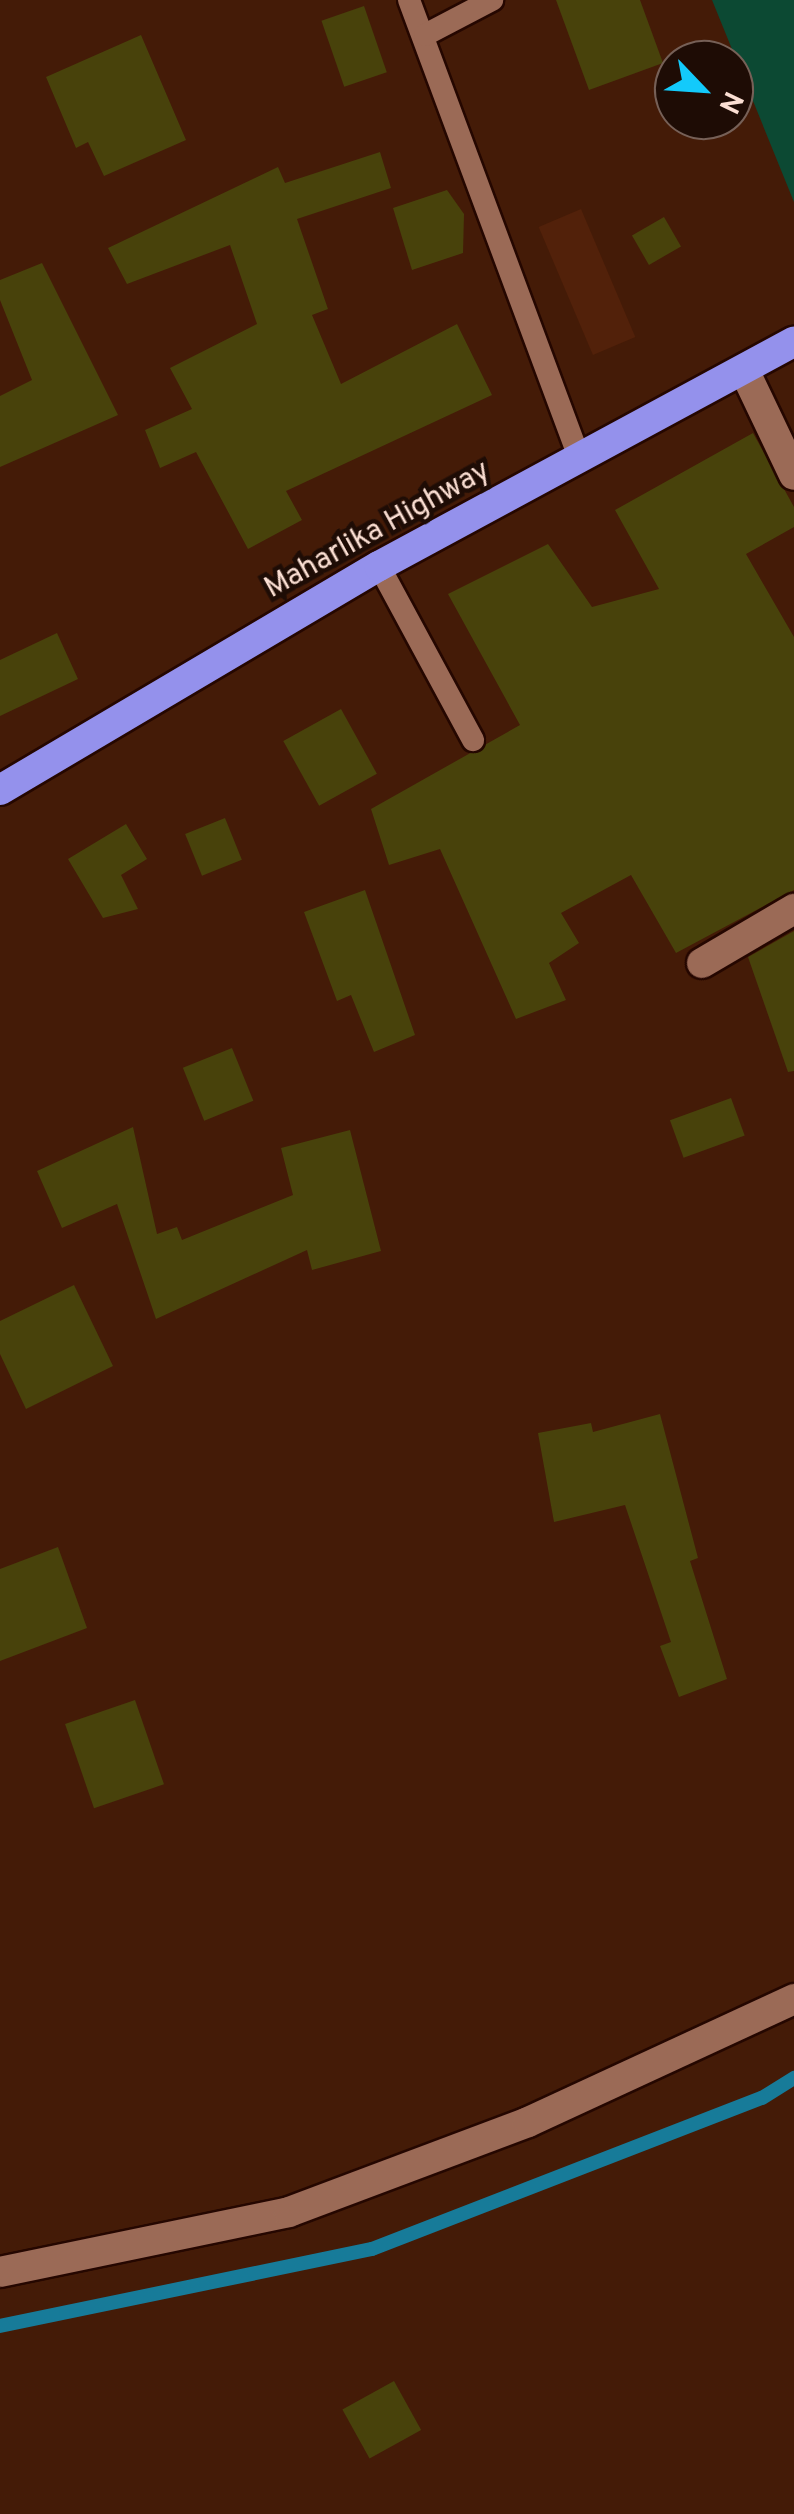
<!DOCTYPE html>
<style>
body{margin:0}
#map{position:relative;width:794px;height:2514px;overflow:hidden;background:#441b07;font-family:Overpass,sans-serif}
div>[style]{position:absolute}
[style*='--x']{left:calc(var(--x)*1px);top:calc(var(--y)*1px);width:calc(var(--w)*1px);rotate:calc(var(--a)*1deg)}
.built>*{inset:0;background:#52210a;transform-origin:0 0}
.green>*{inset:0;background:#0c4933}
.stream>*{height:14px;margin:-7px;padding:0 7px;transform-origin:7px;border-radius:7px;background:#177b99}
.building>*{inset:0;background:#48420b;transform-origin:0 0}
.roads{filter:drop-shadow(2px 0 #250700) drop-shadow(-2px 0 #250700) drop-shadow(0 2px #250700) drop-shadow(0 -2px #250700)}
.lane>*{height:22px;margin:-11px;padding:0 11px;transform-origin:11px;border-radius:11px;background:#9b6a56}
.street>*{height:30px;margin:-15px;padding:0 15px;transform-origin:15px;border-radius:15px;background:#9b6a56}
.highway>*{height:30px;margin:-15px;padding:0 15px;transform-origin:15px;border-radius:15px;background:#9491ec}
span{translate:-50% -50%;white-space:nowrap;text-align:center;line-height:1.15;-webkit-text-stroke:9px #1e0c05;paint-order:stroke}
.street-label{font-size:30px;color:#fbdfd3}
.north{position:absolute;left:654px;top:40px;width:100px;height:100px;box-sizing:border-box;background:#1e0c05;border:2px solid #766057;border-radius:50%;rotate:115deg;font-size:28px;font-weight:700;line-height:40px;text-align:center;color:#fbdfd3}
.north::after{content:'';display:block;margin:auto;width:35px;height:45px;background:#13cafb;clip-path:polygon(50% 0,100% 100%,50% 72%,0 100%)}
</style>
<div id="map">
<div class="built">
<div style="left:581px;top:209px;width:139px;height:46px;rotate:67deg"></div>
</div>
<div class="green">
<div style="clip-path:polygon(712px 0,794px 0,794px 202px)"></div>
</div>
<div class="stream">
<div style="--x:0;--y:2326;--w:380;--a:-11.7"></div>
<div style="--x:372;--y:2249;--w:418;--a:-21.2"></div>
<div style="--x:762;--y:2098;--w:38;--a:-32"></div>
</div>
<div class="building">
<div style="clip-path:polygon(556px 0,640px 0,663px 63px,589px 90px)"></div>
<div style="left:364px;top:6px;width:70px;height:45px;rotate:71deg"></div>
<div style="clip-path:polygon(141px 35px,186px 140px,104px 176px,88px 142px,76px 148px,46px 77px)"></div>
<div style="clip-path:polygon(380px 152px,391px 188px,297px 219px,328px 309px,312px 315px,341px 384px,457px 324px,492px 395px,286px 491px,302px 520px,248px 549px,196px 452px,160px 468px,145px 430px,192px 409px,170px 368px,257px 324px,230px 245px,127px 284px,108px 248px,278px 167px,285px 183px)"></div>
<div style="clip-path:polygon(447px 190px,464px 214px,463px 253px,412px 270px,393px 208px)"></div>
<div style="left:664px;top:217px;width:34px;height:37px;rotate:60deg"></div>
<div style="clip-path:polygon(42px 263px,118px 415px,0 467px,0 396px,32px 380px,0 300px,0 280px)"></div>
<div style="clip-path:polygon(753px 433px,794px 507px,794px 527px,746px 554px,794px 637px,794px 890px,676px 953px,631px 875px,561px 913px,579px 943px,549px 963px,566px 1000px,516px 1019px,440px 849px,389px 865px,371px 809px,520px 725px,448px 594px,548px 544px,592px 607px,659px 589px,615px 510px)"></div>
<div style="clip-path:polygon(57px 633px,78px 679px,0 716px,0 660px)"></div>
<div style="left:341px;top:709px;width:74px;height:66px;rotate:61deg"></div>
<div style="left:225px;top:818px;width:45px;height:43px;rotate:68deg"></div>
<div style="clip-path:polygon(126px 824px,147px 859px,121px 875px,138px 909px,103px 918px,68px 859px)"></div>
<div style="clip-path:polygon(365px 890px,415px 1035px,374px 1052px,351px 995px,337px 1001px,304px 912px)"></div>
<div style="clip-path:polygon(794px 931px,794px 1071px,788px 1072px,748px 957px)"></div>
<div style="left:232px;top:1048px;width:57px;height:53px;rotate:68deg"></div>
<div style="left:731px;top:1098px;width:40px;height:65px;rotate:70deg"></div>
<div style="clip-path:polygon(133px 1127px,157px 1234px,177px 1227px,182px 1240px,293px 1195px,281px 1148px,350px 1130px,381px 1251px,312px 1270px,307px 1250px,156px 1319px,117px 1204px,62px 1228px,37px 1171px)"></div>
<div style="clip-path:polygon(74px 1285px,113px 1366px,26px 1409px,0 1354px,0 1321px)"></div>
<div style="clip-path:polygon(660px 1414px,698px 1558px,690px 1561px,727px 1679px,679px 1697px,660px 1646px,671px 1642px,625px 1505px,554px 1522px,538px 1433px,591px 1423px,593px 1432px)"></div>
<div style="clip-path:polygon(58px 1547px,87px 1628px,0 1661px,0 1569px)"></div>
<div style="left:135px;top:1700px;width:89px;height:74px;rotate:71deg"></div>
<div style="left:394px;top:2381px;width:56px;height:59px;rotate:61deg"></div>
</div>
<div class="roads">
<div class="lane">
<div style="--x:409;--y:0;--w:492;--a:69.6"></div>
<div style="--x:425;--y:35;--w:76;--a:-27.6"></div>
<div style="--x:379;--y:566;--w:198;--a:61.6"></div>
</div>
<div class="street">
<div style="--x:744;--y:370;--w:116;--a:64.5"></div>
<div style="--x:702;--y:963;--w:107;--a:-30.4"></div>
<div style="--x:0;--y:2272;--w:295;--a:-11.7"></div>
<div style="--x:289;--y:2212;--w:255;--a:-20.6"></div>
<div style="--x:528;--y:2122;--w:293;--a:-24.8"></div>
</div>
<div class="highway">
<div style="--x:0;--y:790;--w:440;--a:-30.6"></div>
<div style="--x:379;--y:566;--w:472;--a:-28.4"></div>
</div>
</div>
<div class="street-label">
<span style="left:378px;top:531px;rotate:-29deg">Maharlika Highway</span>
</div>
<div class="north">N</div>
</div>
